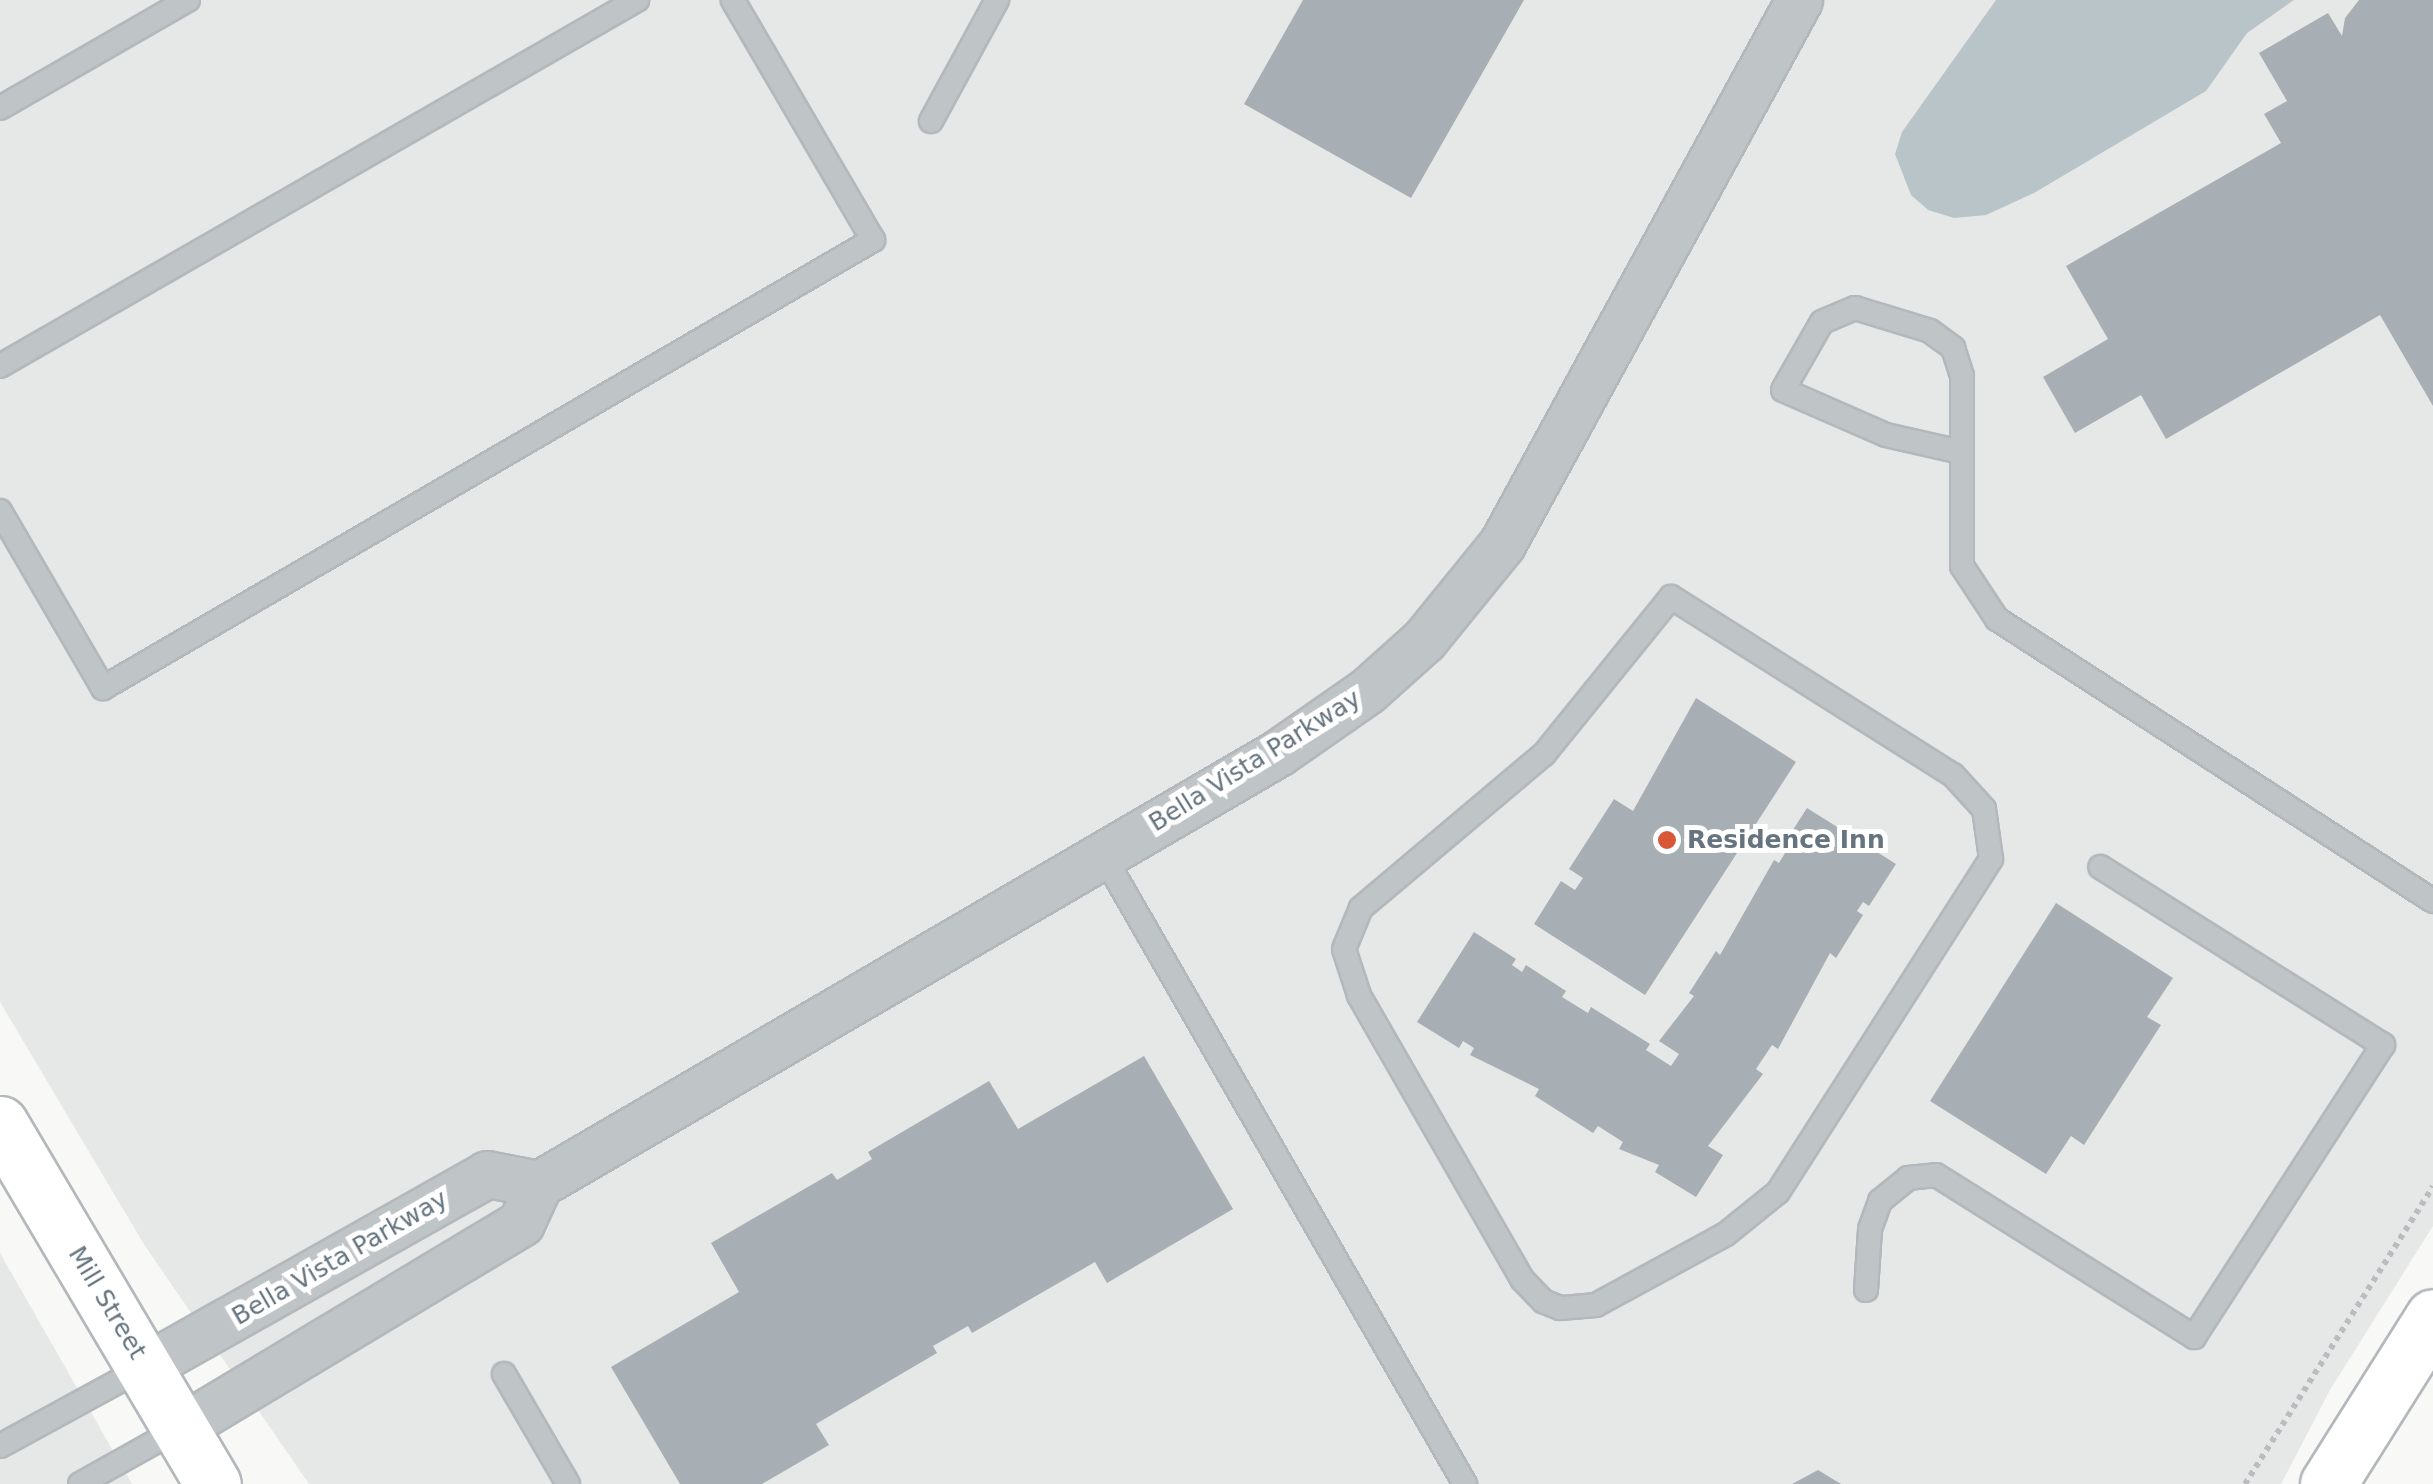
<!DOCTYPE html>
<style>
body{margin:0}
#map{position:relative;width:2433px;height:1484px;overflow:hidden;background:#f8f8f6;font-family:"DejaVu Sans",sans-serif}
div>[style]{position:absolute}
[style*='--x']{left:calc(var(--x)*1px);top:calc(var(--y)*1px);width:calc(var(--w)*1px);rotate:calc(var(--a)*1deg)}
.built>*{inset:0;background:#e6e7e7}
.water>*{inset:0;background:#b8c4c8}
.building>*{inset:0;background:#a7afb5}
.path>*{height:6px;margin-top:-3px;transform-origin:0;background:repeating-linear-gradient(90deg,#babdbf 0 5px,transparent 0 10px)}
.roads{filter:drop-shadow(2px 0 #b2b8bc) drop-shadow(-2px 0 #b2b8bc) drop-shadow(0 2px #b2b8bc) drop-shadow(0 -2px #b2b8bc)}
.service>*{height:22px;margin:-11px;padding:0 11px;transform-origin:11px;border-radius:11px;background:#bfc4c7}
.minor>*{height:45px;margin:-22.5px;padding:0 22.5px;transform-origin:22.5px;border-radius:22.5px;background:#bfc4c7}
.secondary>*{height:55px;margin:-27.5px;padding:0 27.5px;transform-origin:27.5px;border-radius:27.5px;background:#fff}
.dots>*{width:28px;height:28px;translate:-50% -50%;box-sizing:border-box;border:5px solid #fff;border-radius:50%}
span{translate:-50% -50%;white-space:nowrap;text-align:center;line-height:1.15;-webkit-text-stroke:10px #fff;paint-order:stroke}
.street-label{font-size:25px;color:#65747f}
.poi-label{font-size:25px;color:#65747f;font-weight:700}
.left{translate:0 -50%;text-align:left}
</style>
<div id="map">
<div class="built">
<div style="clip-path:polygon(0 0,2433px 0,2433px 1226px,2330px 1390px,2281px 1484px,309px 1484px,145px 1246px,0 1002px)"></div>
<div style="clip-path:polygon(0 1253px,132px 1484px,0 1484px)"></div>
</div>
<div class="water">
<div style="clip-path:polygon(1996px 0,2294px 0,2247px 33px,2206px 91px,2034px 193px,1986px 215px,1954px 218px,1928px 210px,1911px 195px,1895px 154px,1902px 132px)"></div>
</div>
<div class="building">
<div style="clip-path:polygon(1303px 0,1524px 0,1411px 198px,1244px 104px)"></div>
<div style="clip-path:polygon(2359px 0,2433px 0,2433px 406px,2380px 315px,2166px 439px,2141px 395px,2075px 433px,2043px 377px,2108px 339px,2066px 266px,2281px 143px,2264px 114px,2287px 101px,2259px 53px,2328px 13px,2342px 36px,2345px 18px)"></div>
<div style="clip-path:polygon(1696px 698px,1796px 762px,1645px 995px,1534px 924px,1561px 881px,1575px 890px,1583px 878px,1569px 869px,1614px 799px,1633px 811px)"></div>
<div style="clip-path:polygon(1807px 808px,1896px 864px,1869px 906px,1863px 902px,1857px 911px,1863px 915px,1836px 958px,1830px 953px,1778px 1049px,1772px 1045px,1756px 1069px,1763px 1074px,1708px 1146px,1723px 1155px,1696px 1197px,1655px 1172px,1659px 1165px,1619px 1149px,1623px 1142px,1598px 1126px,1593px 1133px,1535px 1096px,1539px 1089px,1470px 1055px,1474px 1048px,1463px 1041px,1459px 1048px,1417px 1022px,1474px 932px,1516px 959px,1512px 965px,1522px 972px,1526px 965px,1566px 991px,1562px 997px,1588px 1013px,1591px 1007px,1650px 1044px,1646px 1050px,1671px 1066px,1679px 1054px,1659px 1041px,1694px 996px,1689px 993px,1716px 951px,1720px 955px,1774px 860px,1779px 863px,1785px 853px,1780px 850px)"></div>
<div style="clip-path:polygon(2056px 903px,2173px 978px,2147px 1017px,2161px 1025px,2084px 1145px,2071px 1136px,2046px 1174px,1930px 1101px)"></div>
<div style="clip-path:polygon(1144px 1056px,1233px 1209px,1107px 1283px,1095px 1262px,972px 1333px,968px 1326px,933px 1346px,937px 1353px,816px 1424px,829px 1445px,762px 1484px,680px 1484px,611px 1367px,739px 1292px,711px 1243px,832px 1173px,837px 1180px,872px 1159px,868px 1152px,989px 1081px,1018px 1129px)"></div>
<div style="clip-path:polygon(1818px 1470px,1841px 1484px,1792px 1484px)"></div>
</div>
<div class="path">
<div style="--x:2245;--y:1484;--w:352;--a:-57.7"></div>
</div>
<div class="roads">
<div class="service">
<div style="--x:0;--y:108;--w:217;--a:-29.9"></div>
<div style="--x:931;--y:121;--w:138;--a:-61.4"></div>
<div style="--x:0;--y:366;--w:735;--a:-29.88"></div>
<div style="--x:1961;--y:452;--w:77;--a:-167.2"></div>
<div style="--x:1886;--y:435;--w:112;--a:-156.4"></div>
<div style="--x:1783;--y:390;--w:78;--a:-60.2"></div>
<div style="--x:1822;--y:322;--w:36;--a:-23"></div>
<div style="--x:1855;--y:308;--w:78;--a:17"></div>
<div style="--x:1930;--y:331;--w:29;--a:36"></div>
<div style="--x:1953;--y:348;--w:29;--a:72"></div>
<div style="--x:1962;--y:376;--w:190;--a:90"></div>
<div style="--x:1962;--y:566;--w:64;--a:56.6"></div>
<div style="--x:1997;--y:619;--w:519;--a:32.89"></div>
<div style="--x:0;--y:511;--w:205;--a:59.8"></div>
<div style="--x:103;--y:688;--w:891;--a:-30.19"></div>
<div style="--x:873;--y:240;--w:278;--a:-120.3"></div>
<div style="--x:1671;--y:597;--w:333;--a:32.3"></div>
<div style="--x:1953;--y:775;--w:46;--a:47.6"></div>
<div style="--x:1984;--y:809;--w:50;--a:82"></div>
<div style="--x:1991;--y:859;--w:395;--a:122.6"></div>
<div style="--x:1778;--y:1192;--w:67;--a:141.1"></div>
<div style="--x:1726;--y:1234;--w:148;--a:151.4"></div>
<div style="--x:1596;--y:1305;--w:36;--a:175"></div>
<div style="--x:1560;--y:1308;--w:18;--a:-158"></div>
<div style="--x:1543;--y:1301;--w:30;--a:-134"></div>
<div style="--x:1522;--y:1279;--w:327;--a:-119.9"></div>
<div style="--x:1359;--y:995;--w:48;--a:-108.1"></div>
<div style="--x:1344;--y:949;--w:44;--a:-67.5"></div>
<div style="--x:1361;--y:908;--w:239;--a:-40.1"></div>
<div style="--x:1544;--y:754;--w:202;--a:-51"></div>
<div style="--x:1103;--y:855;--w:726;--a:60.08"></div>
<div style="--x:1866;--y:1290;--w:61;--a:-86.2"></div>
<div style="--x:1870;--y:1229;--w:30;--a:-70"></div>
<div style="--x:1880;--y:1201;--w:36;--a:-39"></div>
<div style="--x:1908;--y:1178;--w:28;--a:-6"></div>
<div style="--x:1936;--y:1175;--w:305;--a:32.1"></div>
<div style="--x:2194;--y:1337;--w:348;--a:-57.1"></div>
<div style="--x:2383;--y:1045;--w:334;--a:-147.8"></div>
<div style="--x:504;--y:1374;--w:127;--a:59.8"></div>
<div style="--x:0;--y:1446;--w:165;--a:-28.6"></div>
<div style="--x:80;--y:1484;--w:115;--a:-29.2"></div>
</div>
<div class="minor">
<div style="--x:145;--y:1367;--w:393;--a:-29.4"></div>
<div style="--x:487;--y:1174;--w:53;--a:10.9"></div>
<div style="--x:180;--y:1428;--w:398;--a:-31"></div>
<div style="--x:521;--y:1223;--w:43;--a:-65.2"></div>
<div style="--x:539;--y:1184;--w:856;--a:-30.25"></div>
<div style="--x:1278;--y:753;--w:108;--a:-34.9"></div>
<div style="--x:1367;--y:691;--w:76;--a:-41.8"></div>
<div style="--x:1424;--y:640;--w:124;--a:-50.9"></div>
<div style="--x:1502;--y:544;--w:620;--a:-61.37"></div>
</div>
<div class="secondary">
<div style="--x:0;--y:1124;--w:418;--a:59.4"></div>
<div style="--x:2328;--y:1484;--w:197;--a:-57.8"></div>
</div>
</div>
<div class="dots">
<div style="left:1667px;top:840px;background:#d85736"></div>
</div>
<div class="street-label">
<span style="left:1255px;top:761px;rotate:-32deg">Bella Vista Parkway</span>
<span style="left:340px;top:1258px;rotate:-30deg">Bella Vista Parkway</span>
<span style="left:107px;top:1303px;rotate:59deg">Mill Street</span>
</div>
<div class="poi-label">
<span class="left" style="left:1687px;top:840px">Residence Inn</span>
</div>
</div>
